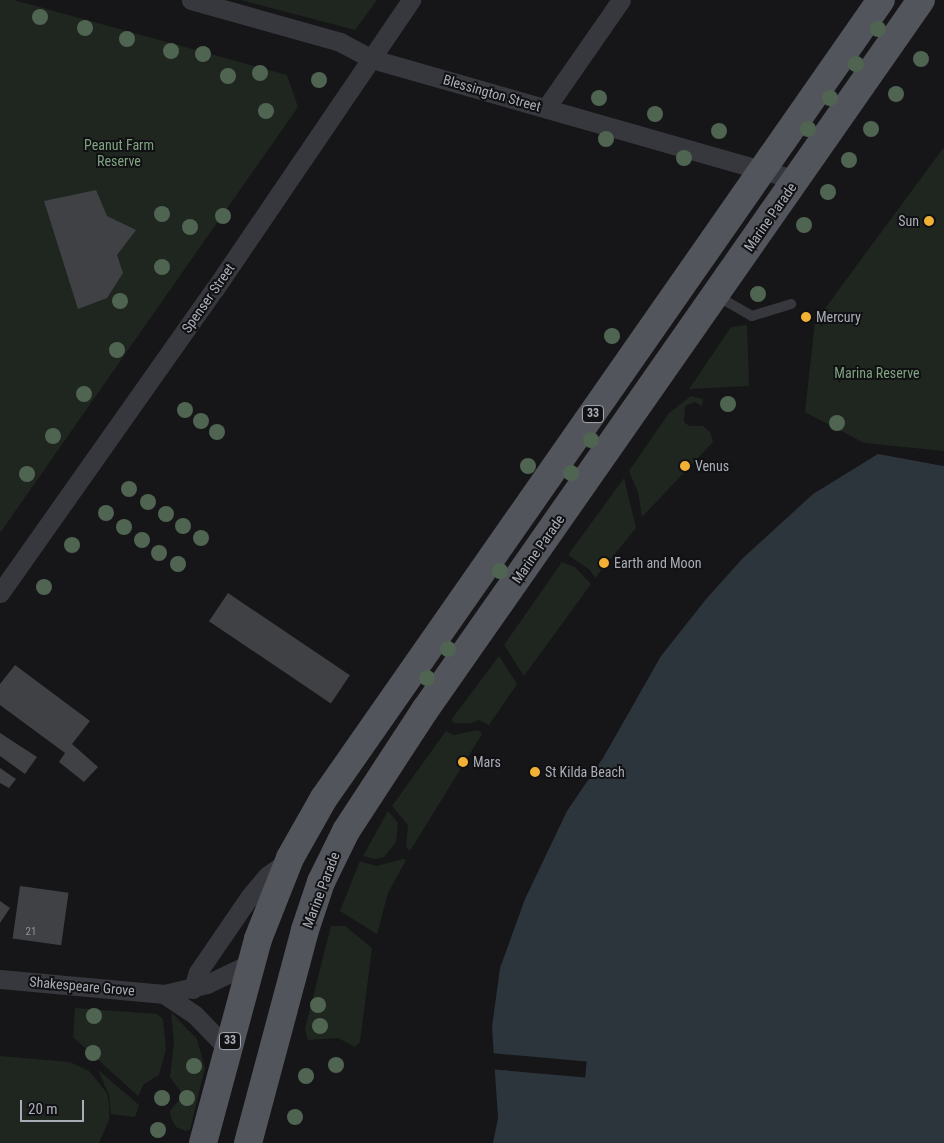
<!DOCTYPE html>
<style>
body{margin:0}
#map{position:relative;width:944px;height:1143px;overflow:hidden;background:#161618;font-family:"Roboto Condensed",sans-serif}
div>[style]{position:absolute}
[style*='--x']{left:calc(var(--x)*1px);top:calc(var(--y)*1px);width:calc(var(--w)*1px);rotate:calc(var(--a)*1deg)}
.green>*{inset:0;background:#1e261f}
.water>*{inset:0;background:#2c353c}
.pier>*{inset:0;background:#161618;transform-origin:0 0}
.building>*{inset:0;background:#404145;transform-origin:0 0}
.service>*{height:10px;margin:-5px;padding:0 5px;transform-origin:5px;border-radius:5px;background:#37383d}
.minor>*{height:19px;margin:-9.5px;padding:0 9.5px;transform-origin:9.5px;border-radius:9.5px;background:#37383d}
.primary>*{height:28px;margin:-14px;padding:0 14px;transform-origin:14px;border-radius:14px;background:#53555c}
.trees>*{width:16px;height:16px;margin:-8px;border-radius:50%;background:#506452}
.dots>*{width:14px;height:14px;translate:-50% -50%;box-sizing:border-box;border:2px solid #111113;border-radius:50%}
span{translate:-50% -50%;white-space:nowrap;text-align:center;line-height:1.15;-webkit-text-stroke:4px #111113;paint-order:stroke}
.number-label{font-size:11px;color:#8e929b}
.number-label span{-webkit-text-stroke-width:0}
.shield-label span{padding:1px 4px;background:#111113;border:1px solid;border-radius:4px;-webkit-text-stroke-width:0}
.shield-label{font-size:12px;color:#a8adb8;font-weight:700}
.street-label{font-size:14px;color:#a8adb8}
.park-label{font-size:14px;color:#7fa381}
.poi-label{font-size:14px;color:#a8adb8}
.right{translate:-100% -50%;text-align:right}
.left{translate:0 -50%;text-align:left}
.scale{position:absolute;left:20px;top:1100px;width:64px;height:22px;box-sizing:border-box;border:2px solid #a8adb8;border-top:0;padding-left:6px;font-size:15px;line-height:18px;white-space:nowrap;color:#a8adb8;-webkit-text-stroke:4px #111113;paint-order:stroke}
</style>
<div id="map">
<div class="green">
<div style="clip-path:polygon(0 0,14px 0,287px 75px,298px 107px,0 533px)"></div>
<div style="clip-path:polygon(241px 0,377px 0,355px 30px)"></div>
<div style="clip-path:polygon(944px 147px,944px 451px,864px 443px,805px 412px,815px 322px)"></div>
<div style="clip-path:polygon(747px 325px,749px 386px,689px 389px,731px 327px)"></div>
<div style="clip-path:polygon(691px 396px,703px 399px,702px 406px,695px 402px,685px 406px,684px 422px,689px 426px,703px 426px,710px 432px,713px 442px,642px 517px,638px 492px,629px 471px,669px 413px)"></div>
<div style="clip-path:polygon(624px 478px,636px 528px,595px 578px,590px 570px,568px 555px)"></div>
<div style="clip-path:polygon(562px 562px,575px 567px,591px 584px,524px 676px,504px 645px)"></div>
<div style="clip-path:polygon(499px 656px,517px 684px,489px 725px,479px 720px,472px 723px,454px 723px,451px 720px)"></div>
<div style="clip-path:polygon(478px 730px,482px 734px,410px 851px,406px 847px,408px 825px,392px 806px,446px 731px,454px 735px)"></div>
<div style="clip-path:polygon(388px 811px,398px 823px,396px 842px,384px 857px,375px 859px,363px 856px)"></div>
<div style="clip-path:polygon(403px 859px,406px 860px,388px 893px,377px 934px,340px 911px,360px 861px,376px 866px)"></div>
<div style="clip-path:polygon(331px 926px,345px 926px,372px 948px,360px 1042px,355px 1047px,338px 1038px,308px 1040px,305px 1029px)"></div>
<div style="clip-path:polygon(75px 1008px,157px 1014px,163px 1019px,166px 1049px,159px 1075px,144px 1084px,138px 1096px,73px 1037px)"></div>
<div style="clip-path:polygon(171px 1012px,197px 1039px,205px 1068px,190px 1130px,185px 1131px,176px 1127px,171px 1118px,170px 1111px,183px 1095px,170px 1077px,174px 1043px)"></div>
<div style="clip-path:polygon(0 1056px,70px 1062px,89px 1071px,107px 1093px,109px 1105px,109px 1120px,99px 1143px,0 1143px)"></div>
<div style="clip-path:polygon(98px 1070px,139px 1105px,135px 1117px,111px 1114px,109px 1095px)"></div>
</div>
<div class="water">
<div style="clip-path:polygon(878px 454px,944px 466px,944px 1143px,493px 1143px,498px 1118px,492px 1027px,500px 968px,525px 899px,567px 811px,603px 758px,661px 656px,707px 598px,743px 558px,813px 494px)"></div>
</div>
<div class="pier">
<div style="clip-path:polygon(878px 452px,933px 460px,944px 466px,876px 453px)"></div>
<div style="left:490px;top:1053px;width:97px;height:16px;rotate:5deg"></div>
</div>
<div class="building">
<div style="clip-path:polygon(96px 190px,107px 216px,136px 230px,117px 255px,123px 273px,107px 298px,78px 309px,44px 201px)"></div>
<div style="left:228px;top:593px;width:147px;height:34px;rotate:34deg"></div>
<div style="clip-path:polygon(15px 665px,90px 721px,72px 744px,98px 767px,84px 782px,59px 762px,65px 753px,0 705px,0 684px)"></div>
<div style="clip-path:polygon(0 733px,37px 757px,25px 774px,0 756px)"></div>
<div style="clip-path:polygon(0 768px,16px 779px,9px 788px,0 783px)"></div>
<div style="left:20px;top:886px;width:49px;height:53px;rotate:8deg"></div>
<div style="clip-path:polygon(0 901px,10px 908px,0 923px)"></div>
</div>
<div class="service">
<div style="--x:717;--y:296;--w:40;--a:29.7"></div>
<div style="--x:752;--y:316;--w:41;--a:-17.1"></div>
</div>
<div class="minor">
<div style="--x:191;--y:0;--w:155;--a:15.7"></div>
<div style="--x:340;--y:42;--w:36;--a:28"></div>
<div style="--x:372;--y:59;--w:441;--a:15.9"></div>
<div style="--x:546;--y:108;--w:131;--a:-55.2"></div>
<div style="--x:0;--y:593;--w:371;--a:-54.8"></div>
<div style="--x:214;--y:290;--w:351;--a:-55.8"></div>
<div style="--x:0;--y:979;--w:165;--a:5.2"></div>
<div style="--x:164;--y:994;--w:44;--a:-13.1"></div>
<div style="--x:207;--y:984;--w:49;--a:-25.5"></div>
<div style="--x:193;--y:989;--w:18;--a:-74"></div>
<div style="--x:198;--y:972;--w:92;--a:-55.6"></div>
<div style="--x:250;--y:896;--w:26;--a:-50"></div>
<div style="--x:267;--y:876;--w:27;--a:-36"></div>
<div style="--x:164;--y:994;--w:37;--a:34"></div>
<div style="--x:195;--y:1015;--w:47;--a:45.9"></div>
</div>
<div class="primary">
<div style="--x:203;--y:1143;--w:211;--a:-74.9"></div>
<div style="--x:258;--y:939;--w:87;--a:-68.4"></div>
<div style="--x:290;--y:858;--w:69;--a:-60.5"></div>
<div style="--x:324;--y:798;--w:973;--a:-55.09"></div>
<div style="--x:248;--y:1143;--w:220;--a:-75"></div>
<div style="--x:305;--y:930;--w:51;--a:-71.6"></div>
<div style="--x:321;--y:882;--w:57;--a:-63.9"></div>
<div style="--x:346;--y:831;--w:145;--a:-56.9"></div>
<div style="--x:425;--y:710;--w:866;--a:-55.06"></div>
</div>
<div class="trees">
<div style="left:40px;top:17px"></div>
<div style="left:85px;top:28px"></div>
<div style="left:878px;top:29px"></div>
<div style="left:127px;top:39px"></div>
<div style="left:171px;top:51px"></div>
<div style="left:203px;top:54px"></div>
<div style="left:921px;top:59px"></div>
<div style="left:856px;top:64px"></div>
<div style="left:260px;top:73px"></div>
<div style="left:228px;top:76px"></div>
<div style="left:319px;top:80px"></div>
<div style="left:896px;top:94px"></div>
<div style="left:599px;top:98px"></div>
<div style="left:830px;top:98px"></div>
<div style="left:266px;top:111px"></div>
<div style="left:655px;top:114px"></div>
<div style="left:808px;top:129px"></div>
<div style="left:871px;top:129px"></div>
<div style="left:719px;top:131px"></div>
<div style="left:606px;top:139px"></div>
<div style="left:684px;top:158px"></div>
<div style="left:849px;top:160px"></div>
<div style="left:828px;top:192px"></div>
<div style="left:162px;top:214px"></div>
<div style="left:223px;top:216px"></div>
<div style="left:804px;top:225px"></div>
<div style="left:190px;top:227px"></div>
<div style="left:162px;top:267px"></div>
<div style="left:758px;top:294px"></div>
<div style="left:120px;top:301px"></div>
<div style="left:612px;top:336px"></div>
<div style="left:117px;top:350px"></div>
<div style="left:84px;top:394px"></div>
<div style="left:728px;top:404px"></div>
<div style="left:185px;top:410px"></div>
<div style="left:201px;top:421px"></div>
<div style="left:837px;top:423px"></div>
<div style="left:217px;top:432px"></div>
<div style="left:53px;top:436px"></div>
<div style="left:591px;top:440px"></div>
<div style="left:528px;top:466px"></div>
<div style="left:571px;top:473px"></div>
<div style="left:27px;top:474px"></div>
<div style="left:129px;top:489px"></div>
<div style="left:148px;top:502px"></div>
<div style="left:106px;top:513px"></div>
<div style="left:166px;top:514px"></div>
<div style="left:183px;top:526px"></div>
<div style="left:124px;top:527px"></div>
<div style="left:201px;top:538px"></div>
<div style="left:142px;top:540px"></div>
<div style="left:72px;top:545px"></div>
<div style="left:159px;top:553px"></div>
<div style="left:178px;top:564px"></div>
<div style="left:500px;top:571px"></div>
<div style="left:44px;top:587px"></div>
<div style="left:448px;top:649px"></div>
<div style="left:427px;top:678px"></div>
<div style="left:318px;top:1005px"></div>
<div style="left:94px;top:1016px"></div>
<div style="left:320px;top:1026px"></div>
<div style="left:93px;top:1053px"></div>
<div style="left:336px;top:1065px"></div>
<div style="left:194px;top:1066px"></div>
<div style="left:306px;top:1076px"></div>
<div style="left:162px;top:1098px"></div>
<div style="left:187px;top:1098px"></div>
<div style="left:295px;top:1117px"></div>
<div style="left:158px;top:1130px"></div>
</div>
<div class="dots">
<div style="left:929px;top:221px;background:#f2b134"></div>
<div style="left:806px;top:317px;background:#f2b134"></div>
<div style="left:685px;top:466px;background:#f2b134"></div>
<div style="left:604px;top:563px;background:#f2b134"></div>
<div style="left:463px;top:762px;background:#f2b134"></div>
<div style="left:535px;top:772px;background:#f2b134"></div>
</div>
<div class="number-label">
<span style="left:31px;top:932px">21</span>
</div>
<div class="shield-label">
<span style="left:593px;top:414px">33</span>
<span style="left:230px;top:1041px">33</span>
</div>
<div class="street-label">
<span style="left:492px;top:93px;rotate:16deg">Blessington Street</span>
<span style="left:770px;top:217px;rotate:-55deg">Marine Parade</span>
<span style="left:208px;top:298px;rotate:-55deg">Spenser Street</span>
<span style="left:538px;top:549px;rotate:-55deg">Marine Parade</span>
<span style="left:321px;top:890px;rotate:-69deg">Marine Parade</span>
<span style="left:82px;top:986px;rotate:5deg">Shakespeare Grove</span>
</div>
<div class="park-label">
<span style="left:119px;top:153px">Peanut Farm<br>Reserve</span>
<span style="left:877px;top:373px">Marina Reserve</span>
</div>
<div class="poi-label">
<span class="right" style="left:919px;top:221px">Sun</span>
<span class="left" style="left:816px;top:317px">Mercury</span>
<span class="left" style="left:695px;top:466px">Venus</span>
<span class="left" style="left:614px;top:563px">Earth and Moon</span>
<span class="left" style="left:473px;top:762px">Mars</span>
<span class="left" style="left:545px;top:772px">St Kilda Beach</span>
</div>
<div class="scale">20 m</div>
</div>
